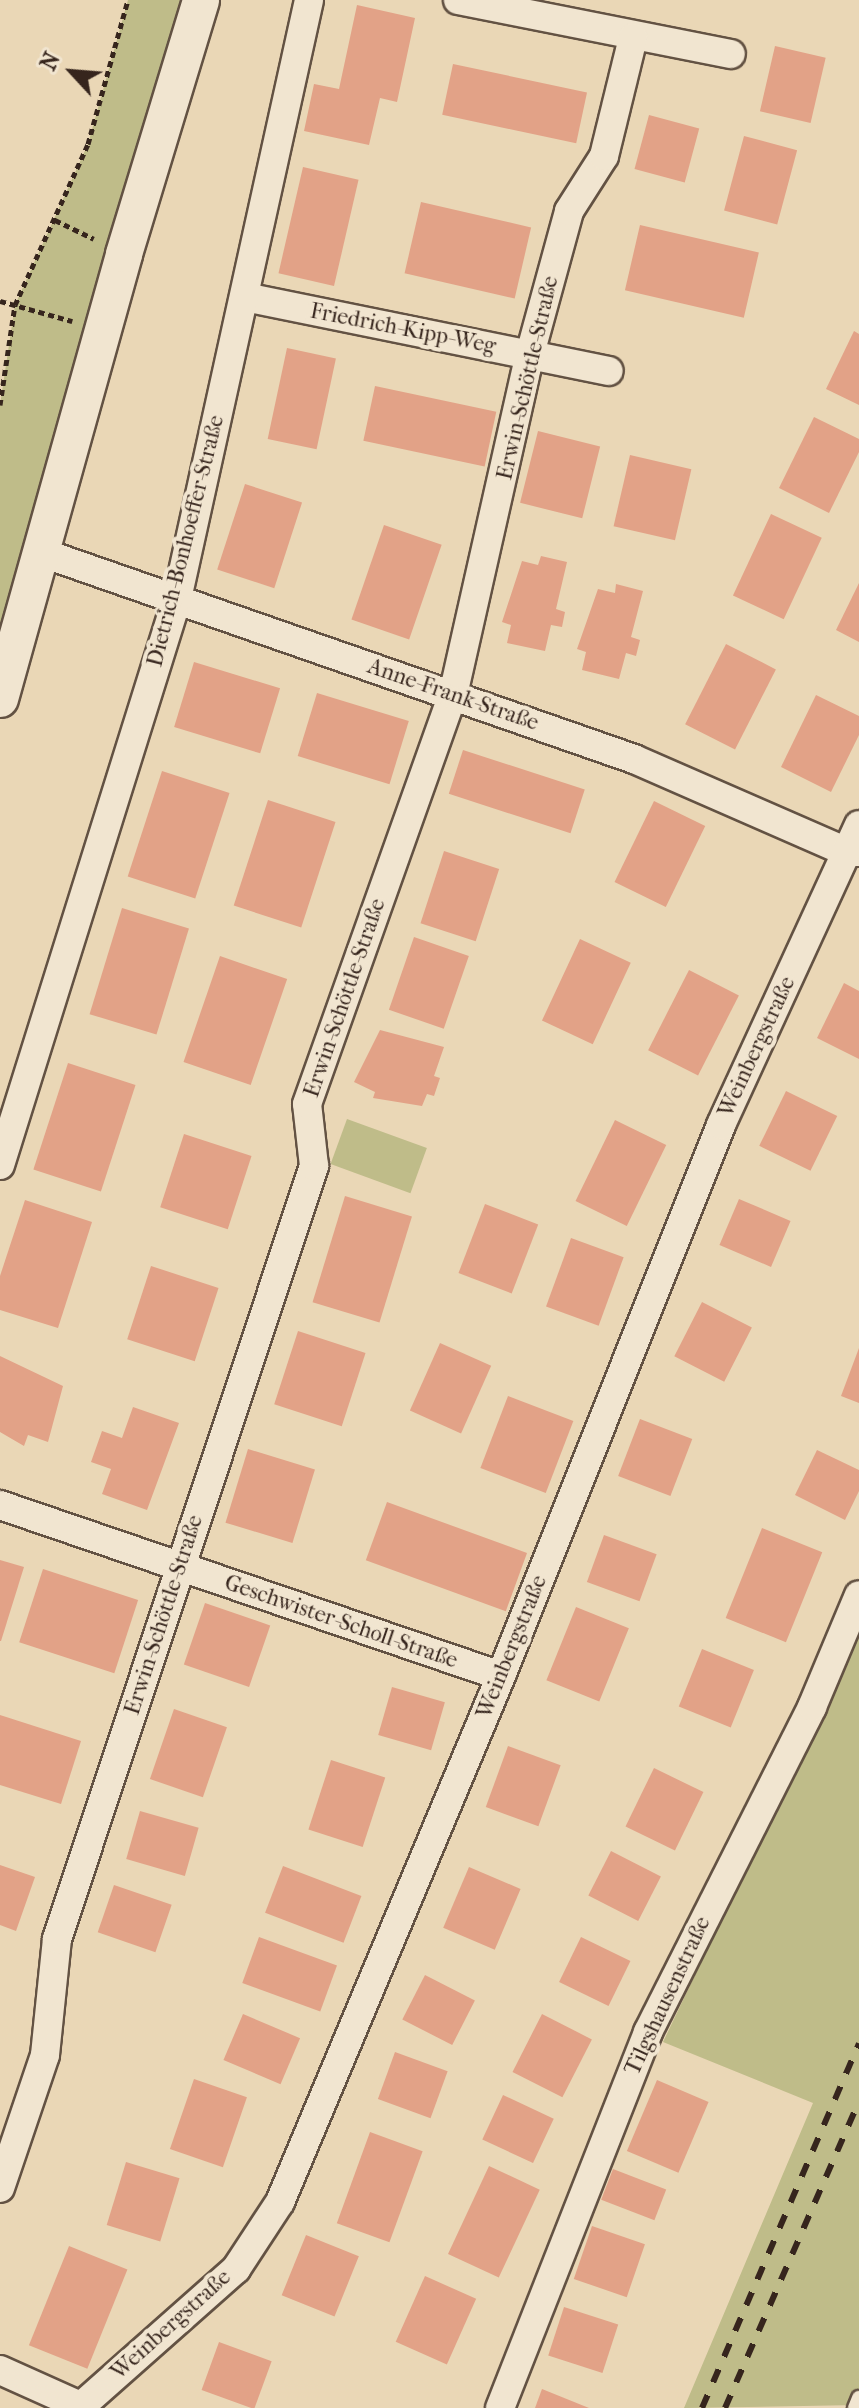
<!DOCTYPE html>
<meta charset="utf-8">
<style>
body{margin:0}
#map{position:relative;width:859px;height:2408px;overflow:hidden;background:#ead7b6;font-family:"IM FELL French Canon",serif}
div>[style]{position:absolute}
[style*='--x']{left:calc(var(--x)*1px);top:calc(var(--y)*1px);width:calc(var(--w)*1px);rotate:calc(var(--a)*1deg)}
.green>*{inset:0;background:#bfbc89;transform-origin:0 0}
.building>*{inset:0;background:#e2a287;transform-origin:0 0}
.path>*{height:5px;margin-top:-2.5px;transform-origin:0;background:repeating-linear-gradient(90deg,#36251d 0 6px,transparent 0 10px)}
.roads{filter:drop-shadow(2px 0 #635243) drop-shadow(-2px 0 #635243) drop-shadow(0 2px #635243) drop-shadow(0 -2px #635243)}
.service>*{height:14px;margin:-7px;padding:0 7px;transform-origin:7px;border-radius:7px;background:#f1e5d0}
.minor>*{height:28px;margin:-14px;padding:0 14px;transform-origin:14px;border-radius:14px;background:#f1e5d0}
.tertiary>*{height:36px;margin:-18px;padding:0 18px;transform-origin:18px;border-radius:18px;background:#f1e5d0}
.rail>*{height:6px;margin-top:-3px;transform-origin:0;background:repeating-linear-gradient(90deg,#36251d 0 14px,transparent 0 28px)}
span{translate:-50% -50%;white-space:nowrap;text-align:center;line-height:1.15;-webkit-text-stroke:8px #f1e5d0;paint-order:stroke}
.street-label{font-size:22px;color:#36251d}
.north{position:absolute;left:32px;top:32px;width:80px;height:80px;-webkit-text-stroke:6px #f1e5d0;paint-order:stroke;rotate:296deg;font-size:22px;font-weight:700;line-height:32px;text-align:center;color:#36251d}
.north::after{content:'';display:block;margin:auto;width:28px;height:36px;background:#36251d;clip-path:polygon(50% 0,100% 100%,50% 72%,0 100%)}
</style>
<div id="map">
<div class="green">
<div style="clip-path:polygon(128px 0,192px 0,0 701px,0 405px,15px 305px,88px 144px)"></div>
<div style="left:347px;top:1119px;width:85px;height:48px;rotate:20deg"></div>
<div style="clip-path:polygon(859px 1632px,859px 2405px,684px 2408px,813px 2103px,663px 2042px)"></div>
</div>
<div class="building">
<div style="clip-path:polygon(357px 5px,415px 18px,397px 102px,380px 98px,369px 145px,304px 131px,314px 84px,339px 89px)"></div>
<div style="left:775px;top:46px;width:52px;height:67px;rotate:13deg"></div>
<div style="left:453px;top:64px;width:137px;height:52px;rotate:12deg"></div>
<div style="left:649px;top:115px;width:52px;height:56px;rotate:15deg"></div>
<div style="left:744px;top:136px;width:55px;height:77px;rotate:15deg"></div>
<div style="left:303px;top:167px;width:57px;height:109px;rotate:13deg"></div>
<div style="left:421px;top:202px;width:113px;height:73px;rotate:13deg"></div>
<div style="left:640px;top:225px;width:122px;height:67px;rotate:13deg"></div>
<div style="clip-path:polygon(854px 331px,859px 334px,859px 405px,826px 389px)"></div>
<div style="left:287px;top:348px;width:50px;height:93px;rotate:12deg"></div>
<div style="left:375px;top:386px;width:124px;height:56px;rotate:12deg"></div>
<div style="clip-path:polygon(814px 417px,859px 439px,859px 452px,829px 513px,779px 488px)"></div>
<div style="left:538px;top:431px;width:64px;height:74px;rotate:14deg"></div>
<div style="left:630px;top:455px;width:63px;height:73px;rotate:13deg"></div>
<div style="left:245px;top:484px;width:60px;height:90px;rotate:18deg"></div>
<div style="left:771px;top:514px;width:56px;height:90px;rotate:25deg"></div>
<div style="left:384px;top:525px;width:61px;height:100px;rotate:19deg"></div>
<div style="clip-path:polygon(541px 556px,567px 562px,556px 609px,565px 612px,562px 627px,551px 625px,545px 651px,507px 643px,511px 625px,502px 622px,522px 561px,538px 565px)"></div>
<div style="clip-path:polygon(859px 583px,859px 642px,836px 630px)"></div>
<div style="clip-path:polygon(616px 584px,643px 591px,631px 637px,640px 640px,636px 656px,626px 653px,619px 679px,582px 670px,586px 652px,577px 649px,598px 589px,615px 593px)"></div>
<div style="left:726px;top:644px;width:56px;height:90px;rotate:27deg"></div>
<div style="left:194px;top:662px;width:90px;height:68px;rotate:17deg"></div>
<div style="left:317px;top:693px;width:96px;height:66px;rotate:17deg"></div>
<div style="clip-path:polygon(816px 695px,859px 716px,859px 735px,831px 792px,781px 767px)"></div>
<div style="left:463px;top:750px;width:128px;height:46px;rotate:18deg"></div>
<div style="left:162px;top:771px;width:71px;height:111px;rotate:18deg"></div>
<div style="left:268px;top:800px;width:71px;height:111px;rotate:18deg"></div>
<div style="left:654px;top:801px;width:57px;height:90px;rotate:26deg"></div>
<div style="left:444px;top:851px;width:58px;height:76px;rotate:18deg"></div>
<div style="left:122px;top:908px;width:70px;height:111px;rotate:17deg"></div>
<div style="left:414px;top:937px;width:58px;height:77px;rotate:19deg"></div>
<div style="left:580px;top:939px;width:56px;height:90px;rotate:25deg"></div>
<div style="left:220px;top:956px;width:71px;height:112px;rotate:19deg"></div>
<div style="left:689px;top:970px;width:56px;height:90px;rotate:27deg"></div>
<div style="clip-path:polygon(844px 983px,859px 991px,859px 1059px,817px 1038px)"></div>
<div style="clip-path:polygon(380px 1030px,444px 1047px,434px 1076px,440px 1078px,434px 1096px,427px 1094px,422px 1106px,373px 1098px,375px 1092px,354px 1082px)"></div>
<div style="left:68px;top:1063px;width:71px;height:112px;rotate:18deg"></div>
<div style="left:786px;top:1091px;width:57px;height:61px;rotate:26deg"></div>
<div style="left:615px;top:1120px;width:57px;height:90px;rotate:26deg"></div>
<div style="left:184px;top:1134px;width:71px;height:77px;rotate:18deg"></div>
<div style="left:345px;top:1196px;width:70px;height:111px;rotate:17deg"></div>
<div style="left:739px;top:1199px;width:56px;height:50px;rotate:23deg"></div>
<div style="clip-path:polygon(25px 1200px,92px 1222px,58px 1328px,0 1310px,0 1276px)"></div>
<div style="left:485px;top:1204px;width:57px;height:74px;rotate:21deg"></div>
<div style="left:571px;top:1238px;width:56px;height:73px;rotate:20deg"></div>
<div style="left:151px;top:1266px;width:71px;height:77px;rotate:18deg"></div>
<div style="left:702px;top:1302px;width:56px;height:61px;rotate:27deg"></div>
<div style="left:298px;top:1331px;width:71px;height:77px;rotate:18deg"></div>
<div style="left:440px;top:1343px;width:56px;height:74px;rotate:24deg"></div>
<div style="clip-path:polygon(859px 1348px,859px 1403px,841px 1396px)"></div>
<div style="clip-path:polygon(0 1356px,63px 1386px,48px 1442px,28px 1435px,24px 1446px,0 1432px)"></div>
<div style="left:508px;top:1396px;width:70px;height:77px;rotate:21deg"></div>
<div style="clip-path:polygon(133px 1407px,179px 1423px,147px 1510px,102px 1494px,111px 1469px,91px 1462px,102px 1431px,122px 1438px)"></div>
<div style="left:640px;top:1419px;width:56px;height:61px;rotate:21deg"></div>
<div style="left:248px;top:1449px;width:70px;height:77px;rotate:17deg"></div>
<div style="clip-path:polygon(817px 1450px,859px 1470px,859px 1491px,845px 1520px,795px 1495px)"></div>
<div style="left:387px;top:1502px;width:149px;height:62px;rotate:20deg"></div>
<div style="left:762px;top:1528px;width:65px;height:97px;rotate:22deg"></div>
<div style="left:604px;top:1535px;width:56px;height:50px;rotate:20deg"></div>
<div style="clip-path:polygon(0 1560px,24px 1567px,1px 1641px,0 1641px)"></div>
<div style="left:43px;top:1569px;width:100px;height:77px;rotate:18deg"></div>
<div style="left:205px;top:1603px;width:69px;height:65px;rotate:19deg"></div>
<div style="left:576px;top:1607px;width:57px;height:79px;rotate:22deg"></div>
<div style="left:702px;top:1649px;width:56px;height:62px;rotate:22deg"></div>
<div style="left:392px;top:1687px;width:55px;height:50px;rotate:16deg"></div>
<div style="left:174px;top:1709px;width:56px;height:74px;rotate:19deg"></div>
<div style="clip-path:polygon(0 1715px,81px 1741px,61px 1804px,0 1785px)"></div>
<div style="left:508px;top:1746px;width:56px;height:65px;rotate:20deg"></div>
<div style="left:331px;top:1760px;width:57px;height:73px;rotate:18deg"></div>
<div style="left:654px;top:1768px;width:55px;height:65px;rotate:26deg"></div>
<div style="left:140px;top:1811px;width:61px;height:50px;rotate:16deg"></div>
<div style="left:611px;top:1851px;width:56px;height:50px;rotate:27deg"></div>
<div style="clip-path:polygon(0 1865px,35px 1877px,16px 1931px,0 1925px)"></div>
<div style="left:283px;top:1866px;width:84px;height:50px;rotate:21deg"></div>
<div style="left:469px;top:1867px;width:56px;height:66px;rotate:23deg"></div>
<div style="left:114px;top:1885px;width:61px;height:50px;rotate:19deg"></div>
<div style="left:259px;top:1937px;width:83px;height:49px;rotate:20deg"></div>
<div style="left:581px;top:1937px;width:55px;height:50px;rotate:26deg"></div>
<div style="left:425px;top:1975px;width:56px;height:50px;rotate:27deg"></div>
<div style="left:243px;top:2014px;width:62px;height:50px;rotate:23deg"></div>
<div style="left:542px;top:2014px;width:56px;height:65px;rotate:27deg"></div>
<div style="left:395px;top:2052px;width:56px;height:50px;rotate:20deg"></div>
<div style="left:194px;top:2079px;width:56px;height:74px;rotate:19deg"></div>
<div style="left:657px;top:2080px;width:56px;height:77px;rotate:23deg"></div>
<div style="left:503px;top:2095px;width:56px;height:49px;rotate:25deg"></div>
<div style="left:370px;top:2132px;width:56px;height:97px;rotate:20deg"></div>
<div style="left:126px;top:2162px;width:56px;height:66px;rotate:17deg"></div>
<div style="left:489px;top:2166px;width:56px;height:97px;rotate:25deg"></div>
<div style="left:613px;top:2169px;width:57px;height:33px;rotate:21deg"></div>
<div style="left:592px;top:2226px;width:56px;height:56px;rotate:19deg"></div>
<div style="left:306px;top:2235px;width:57px;height:65px;rotate:22deg"></div>
<div style="left:69px;top:2246px;width:63px;height:107px;rotate:22deg"></div>
<div style="left:425px;top:2276px;width:56px;height:72px;rotate:24deg"></div>
<div style="left:564px;top:2307px;width:57px;height:51px;rotate:18deg"></div>
<div style="left:219px;top:2342px;width:56px;height:51px;rotate:20deg"></div>
<div style="clip-path:polygon(542px 2389px,589px 2408px,535px 2408px)"></div>
</div>
<div class="path">
<div style="--x:55;--y:220;--w:43;--a:26"></div>
<div style="--x:0;--y:301;--w:75;--a:15.5"></div>
<div style="--x:0;--y:405;--w:101;--a:-81.5"></div>
<div style="--x:15;--y:305;--w:177;--a:-65.6"></div>
<div style="--x:88;--y:144;--w:149;--a:-74.5"></div>
</div>
<div class="roads">
<div class="service">
<div style="--x:855;--y:2408;--w:11;--a:-68"></div>
</div>
<div class="minor">
<div style="--x:458;--y:0;--w:278;--a:11.2"></div>
<div style="--x:245;--y:297;--w:371;--a:11.5"></div>
<div style="--x:40;--y:552;--w:629;--a:19.21"></div>
<div style="--x:634;--y:759;--w:232;--a:23.6"></div>
<div style="--x:847;--y:852;--w:12;--a:0"></div>
<div style="--x:0;--y:1165;--w:593;--a:-72.63"></div>
<div style="--x:177;--y:599;--w:613;--a:-77.57"></div>
<div style="--x:0;--y:1505;--w:529;--a:18.85"></div>
<div style="--x:0;--y:2188;--w:140;--a:-71.3"></div>
<div style="--x:45;--y:2055;--w:117;--a:-84.1"></div>
<div style="--x:57;--y:1939;--w:815;--a:-71.61"></div>
<div style="--x:314;--y:1166;--w:62;--a:-96.4"></div>
<div style="--x:307;--y:1104;--w:434;--a:-70.4"></div>
<div style="--x:453;--y:695;--w:350;--a:-77.3"></div>
<div style="--x:530;--y:354;--w:148;--a:-74.7"></div>
<div style="--x:569;--y:211;--w:65;--a:-57.5"></div>
<div style="--x:604;--y:156;--w:122;--a:-76.2"></div>
<div style="--x:0;--y:2370;--w:88;--a:24.2"></div>
<div style="--x:79;--y:2408;--w:210;--a:-41.5"></div>
<div style="--x:236;--y:2269;--w:80;--a:-56.7"></div>
<div style="--x:280;--y:2202;--w:571;--a:-67.21"></div>
<div style="--x:501;--y:1676;--w:593;--a:-68.23"></div>
<div style="--x:721;--y:1125;--w:330;--a:-65.3"></div>
<div style="--x:500;--y:2408;--w:404;--a:-68.5"></div>
<div style="--x:648;--y:2032;--w:364;--a:-63.2"></div>
<div style="--x:812;--y:1707;--w:121;--a:-67.2"></div>
</div>
<div class="tertiary">
<div style="--x:0;--y:699;--w:462;--a:-74.4"></div>
<div style="--x:124;--y:254;--w:265;--a:-73.1"></div>
</div>
</div>
<div class="rail">
<div style="--x:702;--y:2408;--w:397;--a:-66.7"></div>
<div style="--x:725;--y:2408;--w:335;--a:-66.4"></div>
</div>
<div class="street-label">
<span style="left:403px;top:329px;rotate:11deg">Friedrich-Kipp-Weg</span>
<span style="left:528px;top:378px;rotate:-77deg">Erwin-Schöttle-Straße</span>
<span style="left:186px;top:541px;rotate:-76deg">Dietrich-Bonhoeffer-Straße</span>
<span style="left:453px;top:695px;rotate:19deg">Anne-Frank-Straße</span>
<span style="left:345px;top:998px;rotate:-71deg">Erwin-Schöttle-Straße</span>
<span style="left:757px;top:1047px;rotate:-65deg">Weinbergstraße</span>
<span style="left:164px;top:1615px;rotate:-72deg">Erwin-Schöttle-Straße</span>
<span style="left:341px;top:1622px;rotate:19deg">Geschwister-Scholl-Straße</span>
<span style="left:512px;top:1647px;rotate:-68deg">Weinbergstraße</span>
<span style="left:668px;top:1996px;rotate:-65deg">Tilgshausenstraße</span>
<span style="left:171px;top:2325px;rotate:-42deg">Weinbergstraße</span>
</div>
<div class="north">N</div>
</div>
